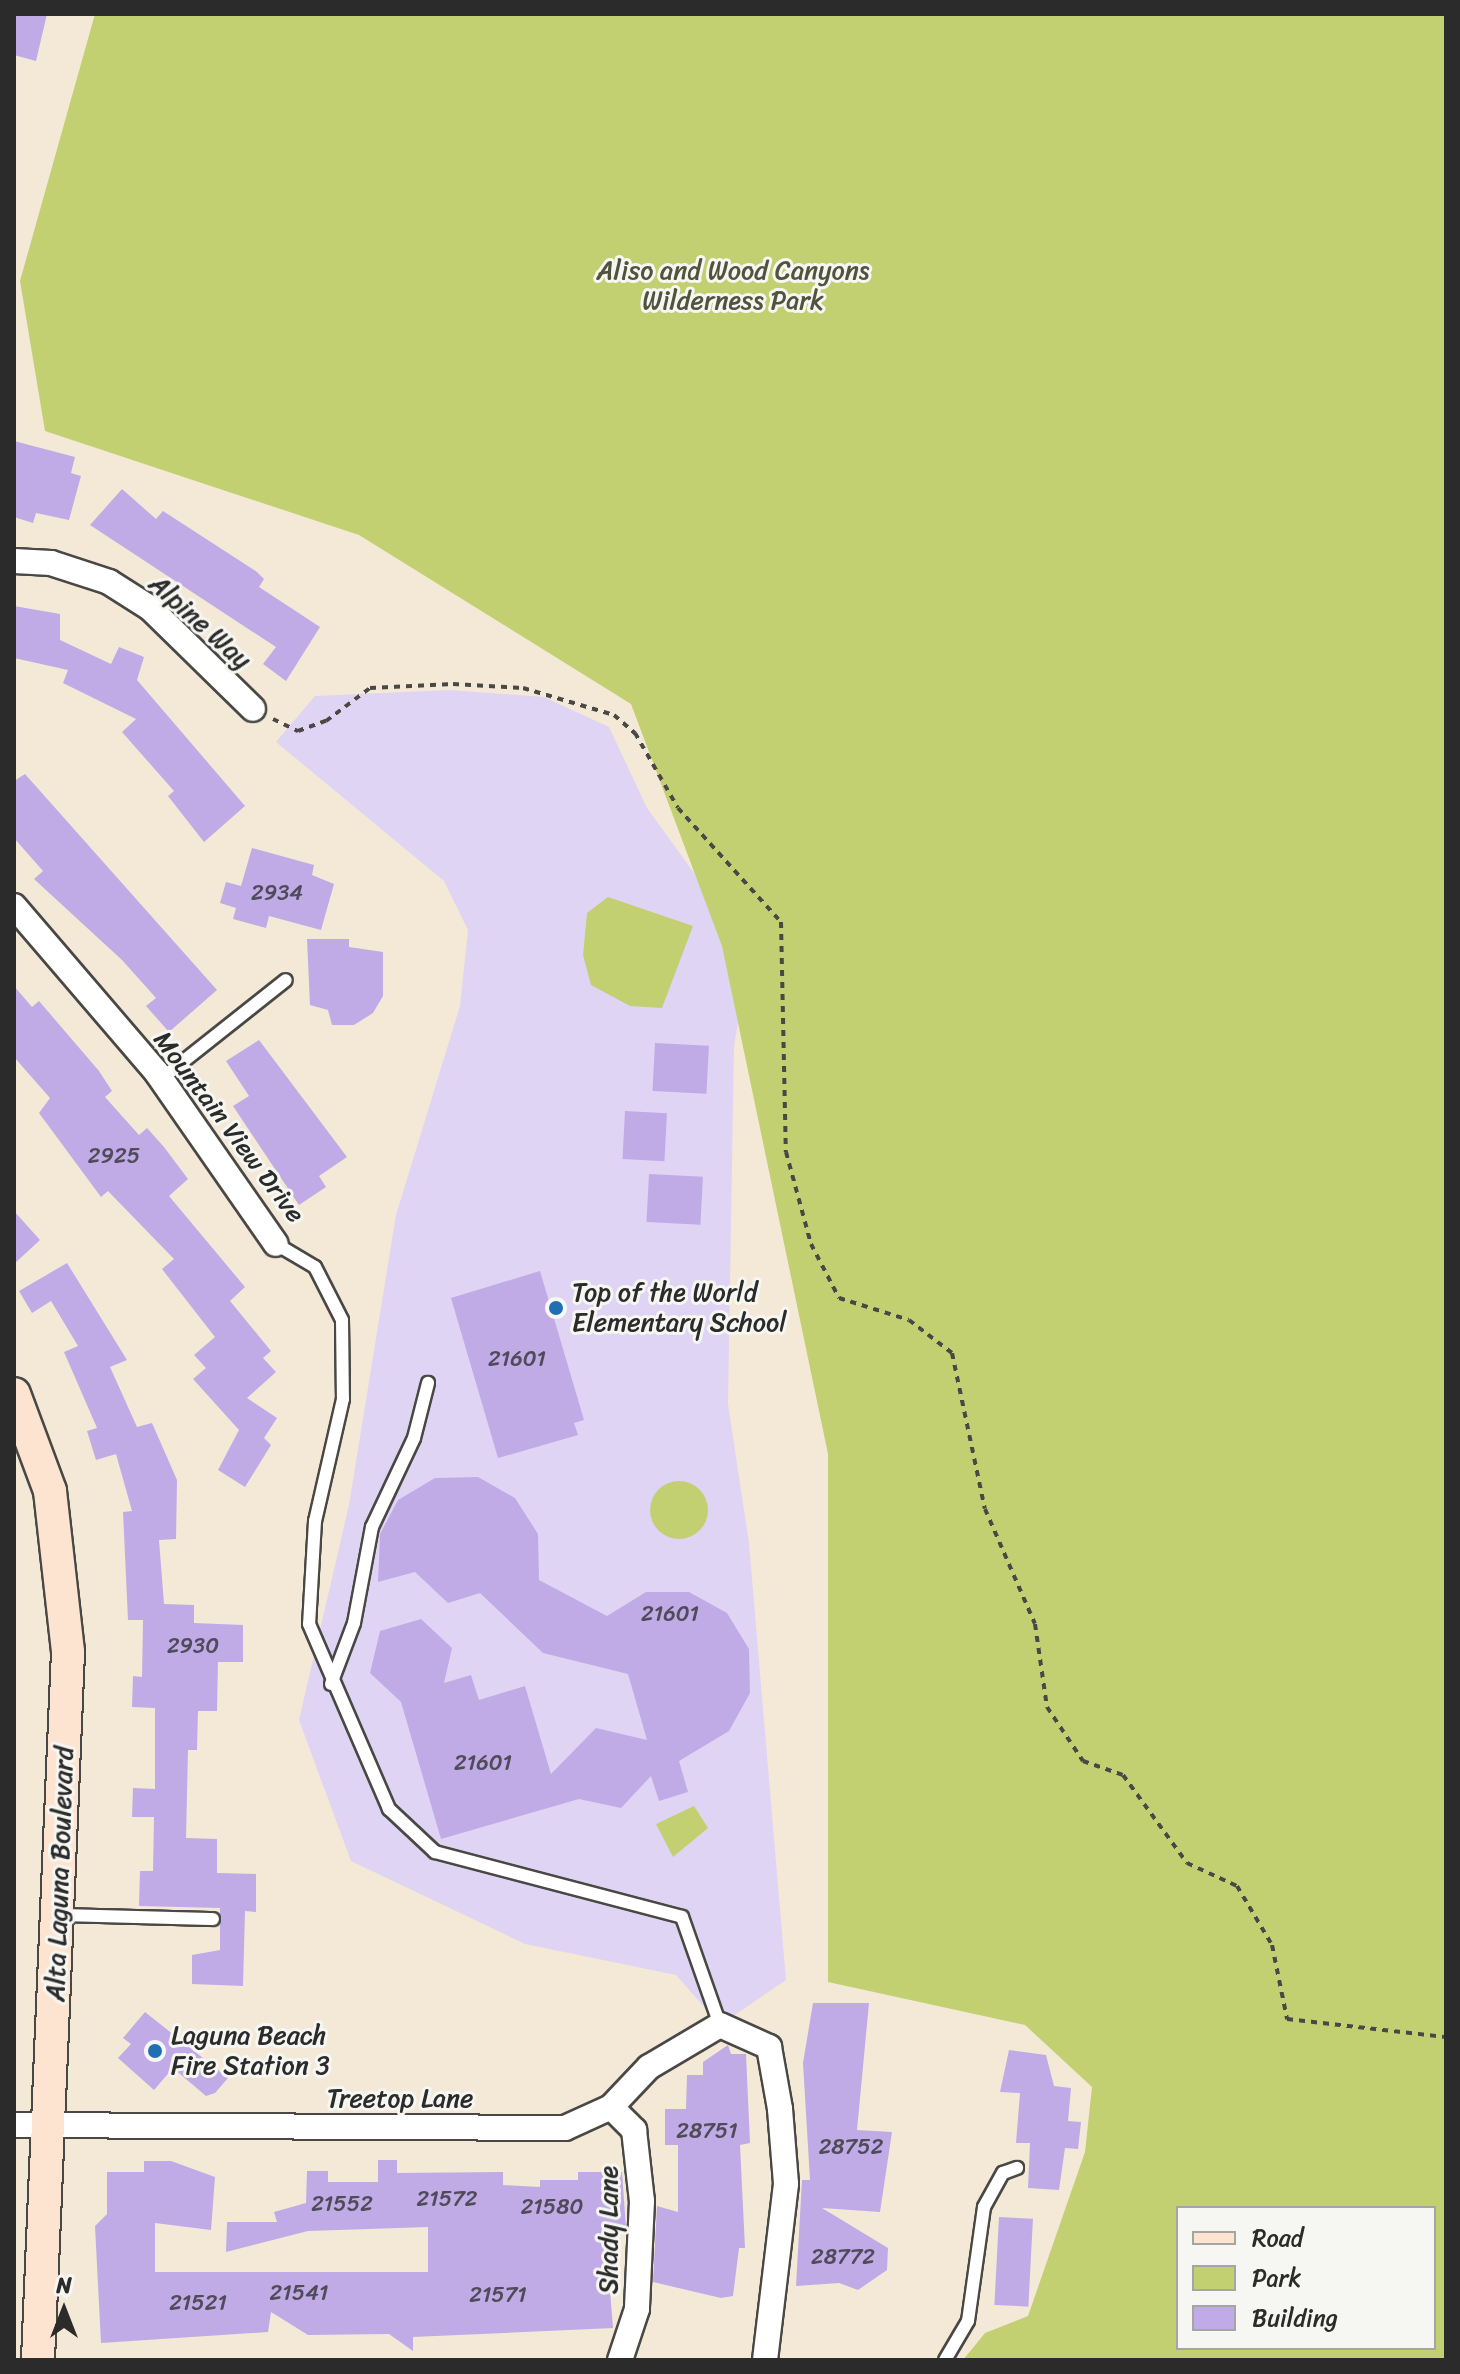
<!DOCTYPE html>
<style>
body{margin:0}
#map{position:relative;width:1460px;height:2374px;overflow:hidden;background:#f3e9d6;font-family:Sriracha,sans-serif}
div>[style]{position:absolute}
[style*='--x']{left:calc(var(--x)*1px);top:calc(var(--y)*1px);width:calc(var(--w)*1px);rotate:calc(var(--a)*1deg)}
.built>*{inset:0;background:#e0d4f4}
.green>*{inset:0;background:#c2d072}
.round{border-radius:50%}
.building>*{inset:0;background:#c0abe6;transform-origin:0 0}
.path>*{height:4px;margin-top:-2px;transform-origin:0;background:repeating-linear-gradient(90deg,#494845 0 6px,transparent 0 12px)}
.roads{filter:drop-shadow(2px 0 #494845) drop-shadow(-2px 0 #494845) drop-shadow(0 2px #494845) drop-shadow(0 -2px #494845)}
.lane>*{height:12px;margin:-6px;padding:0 6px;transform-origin:6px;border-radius:6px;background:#fff}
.street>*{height:24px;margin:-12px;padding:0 12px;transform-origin:12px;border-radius:12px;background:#fff}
.secondary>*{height:32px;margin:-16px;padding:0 16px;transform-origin:16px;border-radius:16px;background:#fde4d1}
.dots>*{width:22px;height:22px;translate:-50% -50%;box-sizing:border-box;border:4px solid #f6f6f2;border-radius:50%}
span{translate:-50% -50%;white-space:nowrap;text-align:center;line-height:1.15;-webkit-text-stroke:6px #f6f6f2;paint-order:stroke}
.number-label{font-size:22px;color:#504b5a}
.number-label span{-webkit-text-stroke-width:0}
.park-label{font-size:26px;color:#51543d}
.street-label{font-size:26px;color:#2b2b2b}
.poi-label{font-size:26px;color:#2b2b2b}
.left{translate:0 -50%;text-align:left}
.frame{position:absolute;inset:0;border:16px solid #2b2b2b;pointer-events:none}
.legend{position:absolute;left:1176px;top:2206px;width:260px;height:144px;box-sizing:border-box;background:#f6f6f2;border:2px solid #a5a5a2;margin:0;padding:10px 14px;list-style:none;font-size:24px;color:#2b2b2b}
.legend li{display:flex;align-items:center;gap:16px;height:40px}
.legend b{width:40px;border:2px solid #a5a5a2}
.north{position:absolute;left:24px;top:2270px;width:80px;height:80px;-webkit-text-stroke:6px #f6f6f2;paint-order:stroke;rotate:0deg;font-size:22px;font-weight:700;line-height:32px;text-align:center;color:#2b2b2b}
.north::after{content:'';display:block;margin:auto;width:28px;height:36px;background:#2b2b2b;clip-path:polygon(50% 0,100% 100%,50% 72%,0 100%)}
</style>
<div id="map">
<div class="built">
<div style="clip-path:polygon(449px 690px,544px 697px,609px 727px,647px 808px,702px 884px,746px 976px,734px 1046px,728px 1404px,749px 1543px,786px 1980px,720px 2025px,676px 1975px,525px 1944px,351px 1861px,299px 1720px,349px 1505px,396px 1215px,460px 1006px,468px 930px,444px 881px,276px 742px,315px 696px)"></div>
</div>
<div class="green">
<div style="clip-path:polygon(evenodd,95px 14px,1446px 14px,1446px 2360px,963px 2360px,985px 2333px,1028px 2316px,1085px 2152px,1092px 2087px,1025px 2025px,828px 1982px,828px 1454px,722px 946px,631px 704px,359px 535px,45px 431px,20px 281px,95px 14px,1178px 2208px,1434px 2208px,1434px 2348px,1178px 2348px,1178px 2208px)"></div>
<div style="clip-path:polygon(608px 897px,693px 926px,662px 1008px,630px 1006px,591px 985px,583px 955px,587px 913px)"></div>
<div class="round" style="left:650px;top:1481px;width:58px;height:58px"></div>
<div style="clip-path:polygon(694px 1806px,708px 1828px,673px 1857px,656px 1824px)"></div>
</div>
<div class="building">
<div style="clip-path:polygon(14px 14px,47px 14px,36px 61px,14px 55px)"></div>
<div style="clip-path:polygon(14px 441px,75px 457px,71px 473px,81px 476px,69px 520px,36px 513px,33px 523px,14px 517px)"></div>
<div style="clip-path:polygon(122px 489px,156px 519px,163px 511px,257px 572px,264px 579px,259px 587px,320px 627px,286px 681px,263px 664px,276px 647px,90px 525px)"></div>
<div style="clip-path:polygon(14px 606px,60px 614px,60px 640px,111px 664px,119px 647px,144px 657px,137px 680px,245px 806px,204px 842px,168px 796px,174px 791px,122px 732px,136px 719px,63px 683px,68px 670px,14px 658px)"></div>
<div style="clip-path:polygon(25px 774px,217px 990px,169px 1032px,146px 1006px,156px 998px,122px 960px,34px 879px,43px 871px,14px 838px,14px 781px)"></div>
<div style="clip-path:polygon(252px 848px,314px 865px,312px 875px,334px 884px,321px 930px,269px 916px,266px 928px,233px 919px,236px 908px,220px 903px,226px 882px,241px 886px)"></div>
<div style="clip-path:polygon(307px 939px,349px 939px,349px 947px,383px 952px,383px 996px,373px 1013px,354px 1025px,332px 1025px,328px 1010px,310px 1005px)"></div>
<div style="clip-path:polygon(14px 986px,32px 1007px,39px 1001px,99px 1071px,112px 1091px,105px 1097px,139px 1135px,147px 1128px,164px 1147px,188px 1179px,169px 1196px,245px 1287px,230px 1301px,271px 1351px,263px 1358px,276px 1372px,247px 1398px,277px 1418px,264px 1438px,271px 1445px,245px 1487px,218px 1470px,239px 1430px,193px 1379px,206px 1368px,194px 1355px,215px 1337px,162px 1269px,174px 1259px,108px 1191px,101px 1197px,39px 1113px,50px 1098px,14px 1057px)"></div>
<div style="clip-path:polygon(259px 1040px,347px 1157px,319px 1176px,326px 1187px,299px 1205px,233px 1106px,249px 1096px,226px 1061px)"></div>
<div style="left:655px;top:1043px;width:54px;height:48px;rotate:3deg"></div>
<div style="left:625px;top:1111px;width:42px;height:48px;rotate:3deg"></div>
<div style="left:649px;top:1174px;width:54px;height:48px;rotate:3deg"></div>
<div style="clip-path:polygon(14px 1211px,40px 1240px,14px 1264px)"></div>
<div style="clip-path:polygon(67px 1263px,127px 1360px,110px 1367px,137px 1427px,152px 1423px,177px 1480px,176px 1539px,159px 1540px,164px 1604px,194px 1605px,194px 1623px,243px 1625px,243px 1662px,218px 1662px,217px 1711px,198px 1711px,197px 1750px,188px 1750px,186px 1838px,217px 1839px,217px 1873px,256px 1874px,256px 1912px,245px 1911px,243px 1986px,192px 1984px,192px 1955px,220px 1950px,220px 1908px,139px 1906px,140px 1871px,153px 1871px,154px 1817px,132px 1817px,133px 1788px,155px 1789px,155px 1708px,132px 1707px,133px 1676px,142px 1677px,143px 1620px,128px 1620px,123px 1512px,132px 1511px,116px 1454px,96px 1460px,87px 1431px,97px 1428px,64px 1352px,78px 1346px,51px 1301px,32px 1313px,19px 1291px)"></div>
<div style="clip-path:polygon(540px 1271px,584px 1420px,574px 1423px,578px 1435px,498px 1458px,451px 1298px)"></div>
<div style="clip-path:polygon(478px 1477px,515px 1498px,538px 1534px,539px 1580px,607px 1616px,646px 1592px,689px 1592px,727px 1613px,749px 1649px,750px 1693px,729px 1731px,679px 1761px,688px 1792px,659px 1801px,651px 1776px,621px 1808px,579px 1799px,441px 1839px,401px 1702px,370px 1673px,380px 1631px,421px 1619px,452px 1648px,444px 1683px,471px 1675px,479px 1700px,525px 1686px,551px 1774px,596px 1728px,647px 1740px,628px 1674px,543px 1653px,480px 1593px,448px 1603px,415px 1572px,378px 1582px,380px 1534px,398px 1500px,435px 1478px)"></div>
<div style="clip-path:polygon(813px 2003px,869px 2003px,857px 2130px,892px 2132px,880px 2212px,822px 2208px,888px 2248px,887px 2270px,858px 2290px,839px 2283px,796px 2286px,802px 2180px,810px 2180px,803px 2063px)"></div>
<div style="clip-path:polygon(145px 2012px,228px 2078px,215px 2093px,206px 2096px,173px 2068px,154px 2090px,118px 2058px,131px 2044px,123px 2038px)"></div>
<div style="clip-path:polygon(728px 2045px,731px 2054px,746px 2054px,750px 2143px,740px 2145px,745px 2248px,739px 2248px,733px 2296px,721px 2298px,653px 2282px,657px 2206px,678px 2212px,678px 2145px,665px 2145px,665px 2109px,686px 2109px,687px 2075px,703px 2075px,703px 2062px)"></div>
<div style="clip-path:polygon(1009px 2050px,1046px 2055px,1054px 2086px,1071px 2088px,1068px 2121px,1081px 2122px,1078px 2149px,1065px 2148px,1059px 2190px,1028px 2188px,1030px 2143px,1016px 2143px,1020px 2093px,1000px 2092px)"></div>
<div style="clip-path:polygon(378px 2160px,397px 2160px,397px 2173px,503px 2172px,503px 2185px,540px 2187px,540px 2180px,578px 2180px,578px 2172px,622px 2172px,626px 2228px,605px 2228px,613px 2328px,413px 2337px,413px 2351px,389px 2334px,308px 2335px,271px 2312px,268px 2332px,101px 2343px,95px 2226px,107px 2214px,107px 2172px,144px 2172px,144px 2161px,171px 2161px,215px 2177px,211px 2230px,155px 2223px,155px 2272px,428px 2272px,428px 2227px,308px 2231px,226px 2252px,227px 2222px,277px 2222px,274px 2212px,306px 2203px,307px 2171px,328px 2171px,328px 2182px,378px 2182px)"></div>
<div style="left:999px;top:2217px;width:34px;height:88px;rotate:3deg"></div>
</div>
<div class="path">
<div style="--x:273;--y:719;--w:28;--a:26"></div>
<div style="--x:298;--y:731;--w:30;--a:-20"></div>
<div style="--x:326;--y:721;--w:55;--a:-36.9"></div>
<div style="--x:370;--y:688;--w:83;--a:-2.8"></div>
<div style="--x:453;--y:684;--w:70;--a:3.3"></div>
<div style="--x:523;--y:688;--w:95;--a:16.5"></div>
<div style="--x:614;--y:715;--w:28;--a:41"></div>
<div style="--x:635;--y:733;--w:86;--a:60.2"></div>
<div style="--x:678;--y:808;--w:154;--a:47.9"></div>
<div style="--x:781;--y:922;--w:230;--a:88.8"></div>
<div style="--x:786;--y:1152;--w:95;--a:74.8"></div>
<div style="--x:811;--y:1244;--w:61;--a:62.6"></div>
<div style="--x:839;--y:1298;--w:73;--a:17.4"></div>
<div style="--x:909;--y:1320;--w:54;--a:37.5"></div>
<div style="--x:952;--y:1353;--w:159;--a:78.1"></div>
<div style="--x:985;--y:1509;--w:125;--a:66.5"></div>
<div style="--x:1035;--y:1624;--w:84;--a:81.8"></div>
<div style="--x:1047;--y:1707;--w:65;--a:56.3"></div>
<div style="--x:1083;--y:1761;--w:42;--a:19.3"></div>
<div style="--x:1123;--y:1775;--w:109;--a:54"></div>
<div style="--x:1187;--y:1863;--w:55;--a:24.7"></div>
<div style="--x:1237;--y:1886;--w:69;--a:59.3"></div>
<div style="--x:1272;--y:1945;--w:76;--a:78.5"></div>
<div style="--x:1287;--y:2019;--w:160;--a:6.5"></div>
</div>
<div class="roads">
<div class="lane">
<div style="--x:161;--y:1079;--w:159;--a:-38.4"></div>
<div style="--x:276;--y:1244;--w:45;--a:30.5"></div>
<div style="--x:315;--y:1267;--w:59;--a:63"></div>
<div style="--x:342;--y:1320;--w:79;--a:89.3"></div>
<div style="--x:343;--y:1399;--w:125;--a:102.9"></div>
<div style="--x:315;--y:1521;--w:103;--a:93.3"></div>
<div style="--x:309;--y:1624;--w:202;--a:66.6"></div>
<div style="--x:389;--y:1809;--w:63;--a:43.1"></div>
<div style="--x:435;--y:1852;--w:255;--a:14.7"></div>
<div style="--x:682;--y:1917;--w:114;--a:70.6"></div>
<div style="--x:331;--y:1684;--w:65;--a:-69.3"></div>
<div style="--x:354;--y:1623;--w:98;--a:-79.4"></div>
<div style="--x:372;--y:1527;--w:98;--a:-64.7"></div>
<div style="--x:414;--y:1438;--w:57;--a:-75.7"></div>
<div style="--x:59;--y:1915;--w:154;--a:1.5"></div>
<div style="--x:945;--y:2360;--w:45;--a:-59.5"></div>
<div style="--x:968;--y:2321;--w:115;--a:-82"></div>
<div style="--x:984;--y:2207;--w:39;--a:-61"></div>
<div style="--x:1003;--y:2173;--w:15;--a:-20"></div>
</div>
<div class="street">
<div style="--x:14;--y:561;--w:37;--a:3"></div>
<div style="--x:51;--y:563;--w:61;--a:18.1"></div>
<div style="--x:109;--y:582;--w:49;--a:32.4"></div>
<div style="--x:150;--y:608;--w:144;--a:44.4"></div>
<div style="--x:14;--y:906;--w:220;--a:49.4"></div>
<div style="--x:157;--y:1073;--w:208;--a:55.2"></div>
<div style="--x:611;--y:2107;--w:33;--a:45"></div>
<div style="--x:634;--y:2130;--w:71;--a:83.6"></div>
<div style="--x:642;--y:2201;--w:108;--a:92.7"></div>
<div style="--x:637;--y:2309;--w:54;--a:108.4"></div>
<div style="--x:14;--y:2125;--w:551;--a:0.31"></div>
<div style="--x:565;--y:2128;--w:51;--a:-24.5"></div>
<div style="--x:611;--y:2107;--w:55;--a:-46.5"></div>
<div style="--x:649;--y:2067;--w:82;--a:-30.6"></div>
<div style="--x:720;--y:2025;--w:54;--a:24.2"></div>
<div style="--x:769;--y:2047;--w:63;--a:79.9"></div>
<div style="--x:780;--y:2109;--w:75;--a:85.4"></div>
<div style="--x:786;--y:2184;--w:177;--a:96.8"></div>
</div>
<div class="secondary">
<div style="--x:14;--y:1394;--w:103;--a:69.6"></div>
<div style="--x:50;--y:1491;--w:162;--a:83.6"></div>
<div style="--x:68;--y:1652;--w:709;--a:92.43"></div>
</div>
</div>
<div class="dots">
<div style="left:556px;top:1308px;background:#1f6fb2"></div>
<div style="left:155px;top:2051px;background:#1f6fb2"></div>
</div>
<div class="number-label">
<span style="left:277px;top:893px">2934</span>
<span style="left:114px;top:1156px">2925</span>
<span style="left:517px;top:1359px">21601</span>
<span style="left:670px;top:1614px">21601</span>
<span style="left:193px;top:1646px">2930</span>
<span style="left:483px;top:1763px">21601</span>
<span style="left:707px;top:2131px">28751</span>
<span style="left:851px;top:2147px">28752</span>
<span style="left:447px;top:2199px">21572</span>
<span style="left:342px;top:2204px">21552</span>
<span style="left:552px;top:2207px">21580</span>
<span style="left:843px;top:2257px">28772</span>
<span style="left:299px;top:2293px">21541</span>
<span style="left:498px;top:2295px">21571</span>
<span style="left:198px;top:2303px">21521</span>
</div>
<div class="park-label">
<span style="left:733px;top:286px">Aliso and Wood Canyons<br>Wilderness Park</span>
</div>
<div class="street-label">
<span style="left:200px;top:622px;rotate:42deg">Alpine Way</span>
<span style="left:229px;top:1127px;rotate:53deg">Mountain View Drive</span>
<span style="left:60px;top:1874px;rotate:-88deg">Alta Laguna Boulevard</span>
<span style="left:400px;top:2099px">Treetop Lane</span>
<span style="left:609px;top:2230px;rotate:-90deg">Shady Lane</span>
</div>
<div class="poi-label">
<span class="left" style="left:572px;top:1308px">Top of the World<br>Elementary School</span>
<span class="left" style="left:171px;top:2051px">Laguna Beach<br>Fire Station 3</span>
</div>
<div class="frame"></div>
<ul class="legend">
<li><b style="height:10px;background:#fde4d1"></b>Road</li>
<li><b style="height:22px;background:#c2d072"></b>Park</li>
<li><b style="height:22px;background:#c0abe6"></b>Building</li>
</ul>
<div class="north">N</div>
</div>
